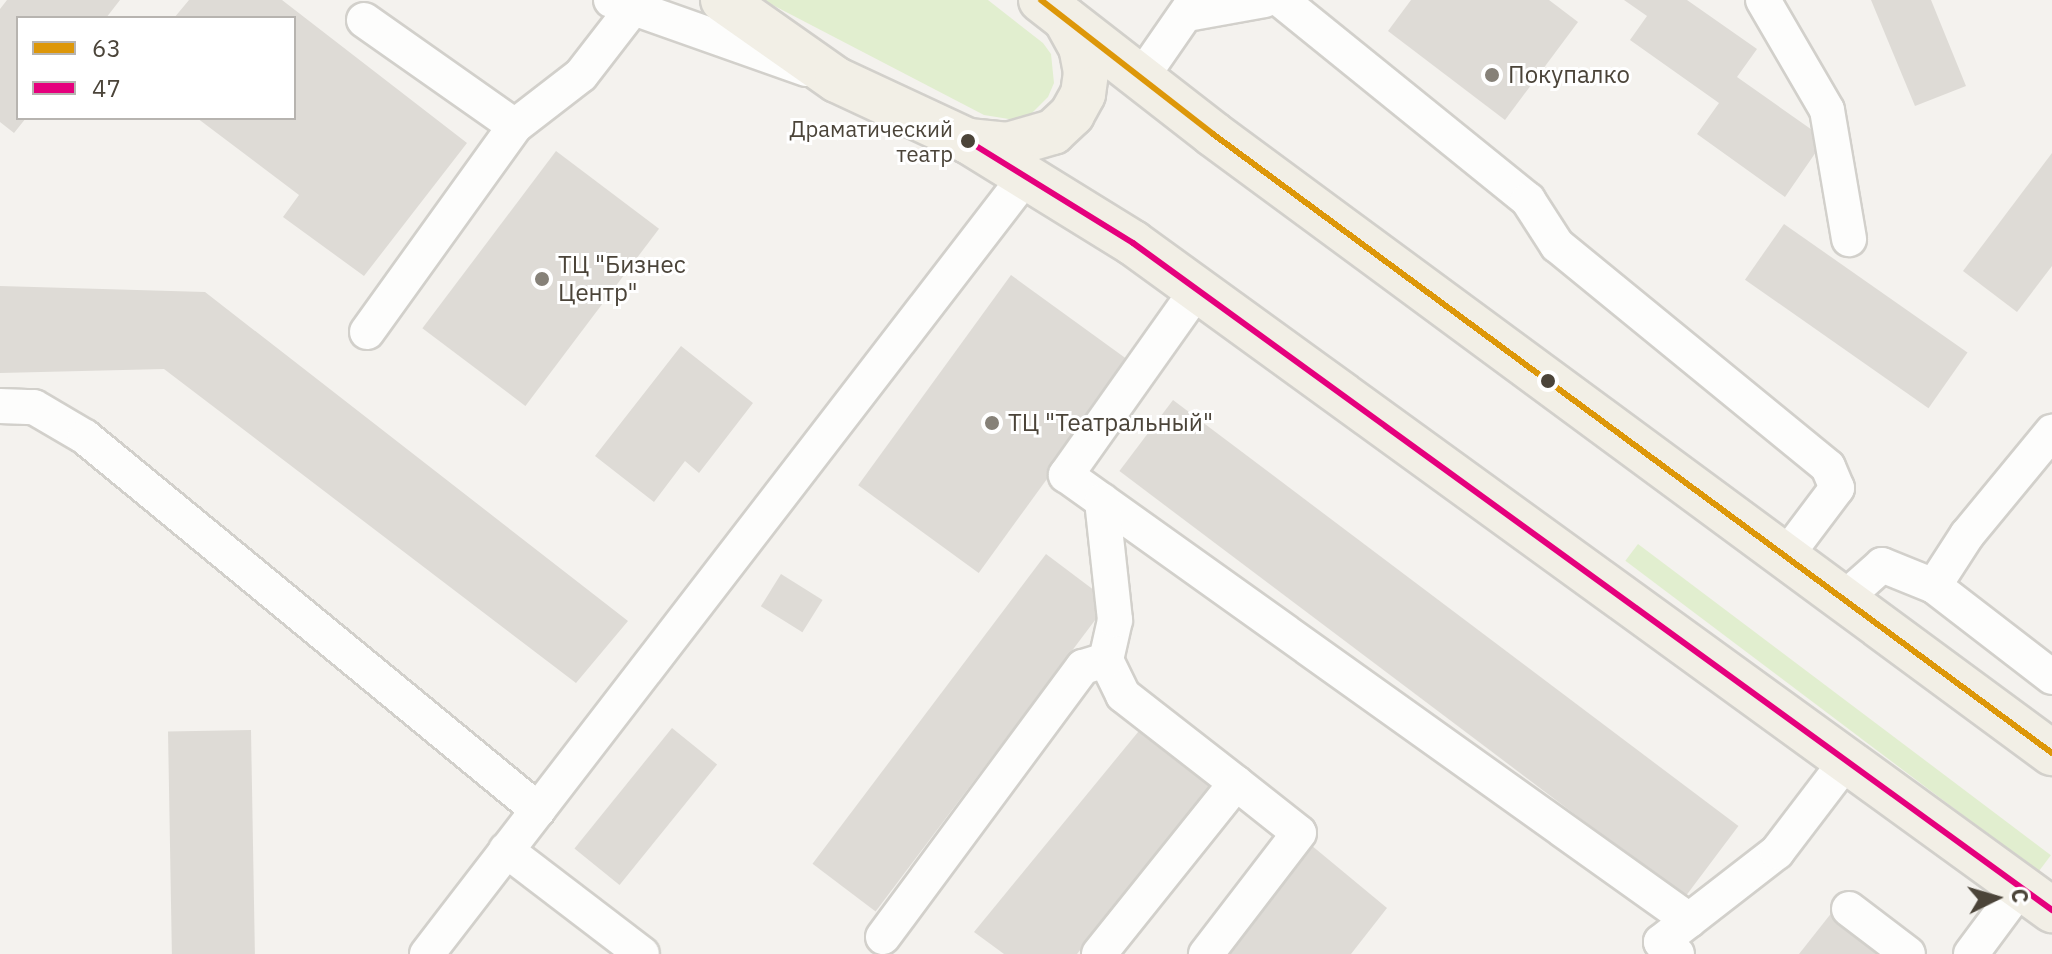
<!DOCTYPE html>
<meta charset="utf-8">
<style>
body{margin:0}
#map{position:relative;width:2052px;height:954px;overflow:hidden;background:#f4f2ee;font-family:"IBM Plex Sans",sans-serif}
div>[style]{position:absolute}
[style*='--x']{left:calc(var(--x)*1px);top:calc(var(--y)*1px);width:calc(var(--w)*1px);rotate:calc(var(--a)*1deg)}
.green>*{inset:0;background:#e1eecf;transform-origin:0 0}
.building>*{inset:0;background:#dedbd6;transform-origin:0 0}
.roads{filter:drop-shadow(2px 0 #d2d0cb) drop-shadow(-2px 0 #d2d0cb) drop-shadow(0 2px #d2d0cb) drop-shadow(0 -2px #d2d0cb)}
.minor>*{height:34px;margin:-17px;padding:0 17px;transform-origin:17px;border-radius:17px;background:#fdfdfc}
.major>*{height:44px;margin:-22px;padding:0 22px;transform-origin:22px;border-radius:22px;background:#f2efe6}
.bus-1>*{height:6px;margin:-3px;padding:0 3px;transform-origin:3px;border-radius:3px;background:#dd9709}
.bus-2>*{height:6px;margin:-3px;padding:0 3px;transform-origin:3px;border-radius:3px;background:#e5007d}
.dots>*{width:22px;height:22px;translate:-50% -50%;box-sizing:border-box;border:4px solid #fff;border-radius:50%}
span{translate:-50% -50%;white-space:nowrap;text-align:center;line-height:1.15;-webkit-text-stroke:6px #fff;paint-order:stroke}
.bus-label{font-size:22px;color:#4b4439}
.right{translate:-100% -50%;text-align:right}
.poi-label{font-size:24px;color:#4b4439}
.left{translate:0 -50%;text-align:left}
.legend{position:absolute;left:16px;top:16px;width:280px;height:104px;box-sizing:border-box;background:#fff;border:2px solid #b7b4b0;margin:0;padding:10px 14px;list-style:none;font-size:24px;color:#4b4439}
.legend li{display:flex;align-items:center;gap:16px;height:40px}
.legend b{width:40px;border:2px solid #b7b4b0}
.north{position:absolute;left:1956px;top:858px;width:80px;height:80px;-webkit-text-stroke:6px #fff;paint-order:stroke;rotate:85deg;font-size:22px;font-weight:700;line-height:32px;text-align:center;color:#4b4439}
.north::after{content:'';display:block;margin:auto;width:28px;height:36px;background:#4b4439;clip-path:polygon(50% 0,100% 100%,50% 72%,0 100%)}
</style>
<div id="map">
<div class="green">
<div style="clip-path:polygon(763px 0,988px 0,1043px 43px,1051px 54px,1054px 83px,1048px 97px,1029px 116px,1015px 120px,984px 115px)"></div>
<div style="left:1638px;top:544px;width:517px;height:21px;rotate:37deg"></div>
</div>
<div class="building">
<div style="clip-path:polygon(7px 0,120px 0,106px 18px,18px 18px,18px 118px,26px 118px,14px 133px,0 122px,0 9px)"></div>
<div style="clip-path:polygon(189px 0,282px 0,467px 143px,364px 276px,283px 217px,299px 195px,197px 118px,294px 118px,294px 18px,174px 18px)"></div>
<div style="clip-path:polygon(1411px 0,1549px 0,1578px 22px,1505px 120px,1388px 31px)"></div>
<div style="clip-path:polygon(1624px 0,1687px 0,1757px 49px,1737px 77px,1825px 139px,1785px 197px,1697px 134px,1719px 103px,1630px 40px,1647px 16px)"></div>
<div style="clip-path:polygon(1871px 0,1931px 0,1966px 86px,1915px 106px)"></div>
<div style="left:556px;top:151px;width:129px;height:222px;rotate:37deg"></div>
<div style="clip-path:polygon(2052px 153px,2052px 266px,2017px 312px,1963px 271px)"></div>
<div style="left:1784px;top:224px;width:224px;height:68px;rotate:35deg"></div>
<div style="left:1011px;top:275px;width:149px;height:260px;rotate:36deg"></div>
<div style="clip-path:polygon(0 286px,205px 292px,628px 621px,576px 683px,164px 369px,0 373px)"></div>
<div style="clip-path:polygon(681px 346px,753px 403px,699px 473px,685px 461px,654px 502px,595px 456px)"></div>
<div style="left:1173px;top:400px;width:708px;height:89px;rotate:37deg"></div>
<div style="left:1046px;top:554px;width:79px;height:388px;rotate:37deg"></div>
<div style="left:781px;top:574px;width:49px;height:38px;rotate:32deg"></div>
<div style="clip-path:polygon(1143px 726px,1217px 777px,1077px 954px,1004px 954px,974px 932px)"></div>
<div style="left:672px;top:728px;width:58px;height:155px;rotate:39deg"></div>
<div style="left:251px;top:730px;width:224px;height:83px;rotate:89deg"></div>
<div style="clip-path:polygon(1311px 845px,1387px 908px,1351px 954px,1229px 954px)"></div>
<div style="clip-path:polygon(1833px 911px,1889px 954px,1799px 954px)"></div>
</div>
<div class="roads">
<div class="minor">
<div style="--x:611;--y:0;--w:207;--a:19.5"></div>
<div style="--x:1281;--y:0;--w:318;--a:39"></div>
<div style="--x:1528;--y:200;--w:54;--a:57.2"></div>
<div style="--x:1557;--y:245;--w:350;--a:39.3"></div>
<div style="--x:1828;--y:467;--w:23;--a:67"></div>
<div style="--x:1837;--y:488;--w:81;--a:127"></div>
<div style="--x:1763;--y:0;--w:127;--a:59.8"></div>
<div style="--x:1827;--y:110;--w:131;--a:80.3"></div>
<div style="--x:1187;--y:14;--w:79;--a:-10.2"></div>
<div style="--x:364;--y:20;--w:184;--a:35.1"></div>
<div style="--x:1141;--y:78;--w:95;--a:-55.3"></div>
<div style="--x:1197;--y:290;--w:227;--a:125.3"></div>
<div style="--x:1066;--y:475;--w:766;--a:35.54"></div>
<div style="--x:367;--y:332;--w:254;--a:-54.3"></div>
<div style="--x:515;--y:126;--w:83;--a:-37.7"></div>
<div style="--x:581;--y:75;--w:95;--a:-52.3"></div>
<div style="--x:0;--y:406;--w:34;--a:2"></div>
<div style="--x:34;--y:407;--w:59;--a:30.5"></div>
<div style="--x:85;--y:437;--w:587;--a:39.47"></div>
<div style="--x:1934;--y:586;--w:149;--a:37.6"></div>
<div style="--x:1846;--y:597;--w:48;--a:-41.6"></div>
<div style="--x:1882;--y:565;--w:56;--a:22"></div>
<div style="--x:1934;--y:586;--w:61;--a:-57.1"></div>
<div style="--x:1967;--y:535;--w:134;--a:-50.5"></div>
<div style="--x:1106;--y:660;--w:39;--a:64"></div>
<div style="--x:1123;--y:695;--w:143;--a:37.9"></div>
<div style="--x:506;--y:850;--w:171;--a:37.4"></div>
<div style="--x:1849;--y:909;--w:74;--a:37.3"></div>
<div style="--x:883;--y:937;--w:336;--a:-53.5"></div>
<div style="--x:1083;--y:667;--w:24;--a:-17"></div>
<div style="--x:1106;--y:660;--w:41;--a:-77.3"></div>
<div style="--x:1115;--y:620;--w:120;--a:-96.2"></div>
<div style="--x:427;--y:954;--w:983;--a:-52.4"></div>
<div style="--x:1099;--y:954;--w:219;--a:-51.3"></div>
<div style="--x:1236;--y:783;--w:80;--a:38.4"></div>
<div style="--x:1299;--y:833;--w:153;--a:127.5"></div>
<div style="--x:1677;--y:954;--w:20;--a:-143"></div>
<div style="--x:1661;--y:942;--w:147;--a:-37.8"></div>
<div style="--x:1777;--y:852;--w:116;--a:-52.7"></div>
<div style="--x:1971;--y:954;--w:82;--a:-53.4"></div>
</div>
<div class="major">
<div style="--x:723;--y:0;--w:139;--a:35.1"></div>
<div style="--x:837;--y:80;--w:145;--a:25"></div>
<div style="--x:968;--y:141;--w:40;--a:5.7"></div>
<div style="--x:1008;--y:145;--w:47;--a:-16.1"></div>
<div style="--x:1053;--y:132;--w:26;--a:-43"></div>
<div style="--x:1072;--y:114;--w:23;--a:-61"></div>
<div style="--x:1083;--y:94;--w:22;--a:-82"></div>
<div style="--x:1086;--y:72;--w:25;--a:-101"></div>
<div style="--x:1081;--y:47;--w:31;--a:-119"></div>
<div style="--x:1041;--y:0;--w:218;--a:37.9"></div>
<div style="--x:1213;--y:134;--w:1043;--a:36.42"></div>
<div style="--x:968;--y:141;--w:194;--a:31.7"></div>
<div style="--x:1133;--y:243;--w:1136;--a:35.97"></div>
</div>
</div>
<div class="bus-1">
<div style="--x:1041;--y:0;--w:218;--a:37.9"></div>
<div style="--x:1213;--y:134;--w:1043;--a:36.42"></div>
</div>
<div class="bus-2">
<div style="--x:968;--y:141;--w:194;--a:31.7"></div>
<div style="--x:1133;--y:243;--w:1136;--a:35.97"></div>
</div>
<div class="dots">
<div style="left:1492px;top:75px;background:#868178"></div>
<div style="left:968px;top:141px;background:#4b4439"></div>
<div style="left:542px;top:279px;background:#868178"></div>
<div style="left:1548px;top:381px;background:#4b4439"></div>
<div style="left:992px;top:423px;background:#868178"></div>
</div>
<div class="bus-label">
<span class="right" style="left:953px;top:141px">Драматический<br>театр</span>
</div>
<div class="poi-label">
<span class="left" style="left:1508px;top:75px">Покупалко</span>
<span class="left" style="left:558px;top:279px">ТЦ "Бизнес<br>Центр"</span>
<span class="left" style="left:1008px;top:423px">ТЦ "Театральный"</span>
</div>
<ul class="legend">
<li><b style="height:10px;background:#dd9709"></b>63</li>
<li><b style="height:10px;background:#e5007d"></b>47</li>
</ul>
<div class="north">С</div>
</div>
